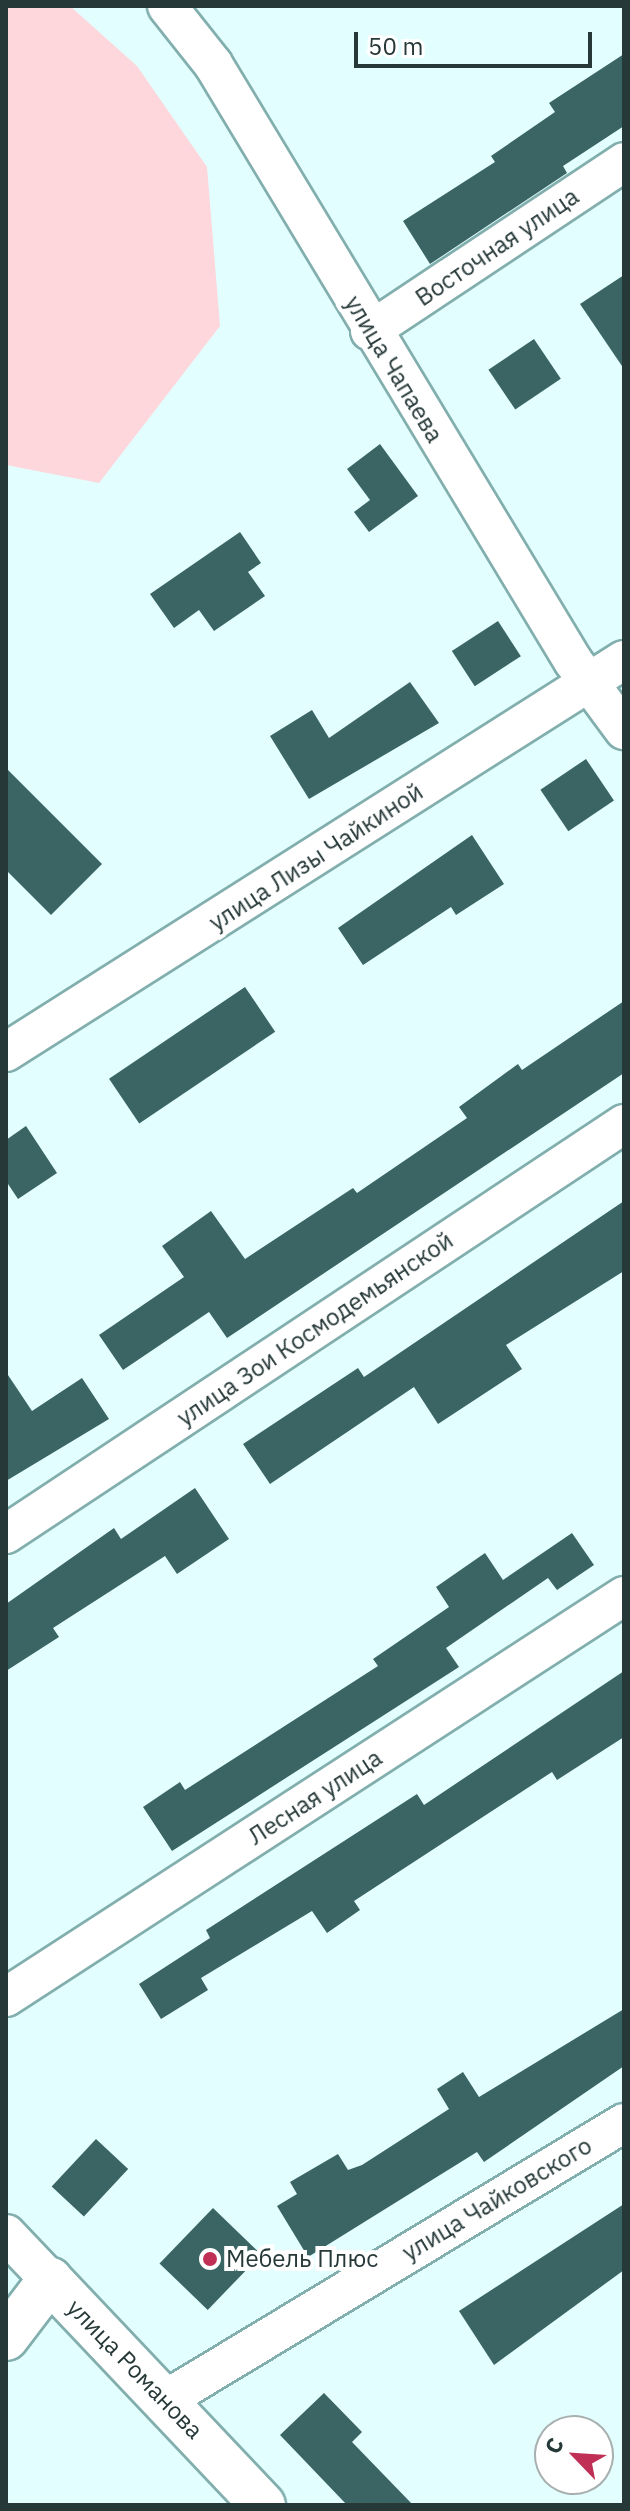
<!DOCTYPE html>
<meta charset="utf-8">
<style>
body{margin:0}
#map{position:relative;width:630px;height:2511px;overflow:hidden;background:#e3fefe;font-family:"IBM Plex Sans",sans-serif}
div>[style]{position:absolute}
[style*='--x']{left:calc(var(--x)*1px);top:calc(var(--y)*1px);width:calc(var(--w)*1px);rotate:calc(var(--a)*1deg)}
.green>*{inset:0;background:#fdd7db}
.building>*{inset:0;background:#3b6565;transform-origin:0 0}
.roads{filter:drop-shadow(2px 0 #82aeae) drop-shadow(-2px 0 #82aeae) drop-shadow(0 2px #82aeae) drop-shadow(0 -2px #82aeae)}
.minor>*{height:38px;margin:-19px;padding:0 19px;transform-origin:19px;border-radius:19px;background:#fff}
.tertiary>*{height:44px;margin:-22px;padding:0 22px;transform-origin:22px;border-radius:22px;background:#fff}
.dots>*{width:22px;height:22px;translate:-50% -50%;box-sizing:border-box;border:4px solid #fff;border-radius:50%}
span{translate:-50% -50%;white-space:nowrap;text-align:center;line-height:1.15;-webkit-text-stroke:8px #fff;paint-order:stroke}
.street-label{font-size:24px;color:#263838}
.poi-label{font-size:24px;color:#263838}
.left{translate:0 -50%;text-align:left}
.frame{position:absolute;inset:0;border:8px solid #263838;pointer-events:none}
.north{position:absolute;left:534px;top:2415px;width:80px;height:80px;box-sizing:border-box;background:#fff;border:2px solid #a8afaf;border-radius:50%;rotate:295deg;font-size:22px;font-weight:700;line-height:32px;text-align:center;color:#263838}
.north::after{content:'';display:block;margin:auto;width:28px;height:36px;background:#bf2f56;clip-path:polygon(50% 0,100% 100%,50% 72%,0 100%)}
.scale{position:absolute;left:354px;top:32px;width:238px;height:36px;box-sizing:border-box;border:4px solid #263838;border-top:0;padding-left:10px;font-size:24px;line-height:28px;white-space:nowrap;color:#263838;-webkit-text-stroke:6px #fff;paint-order:stroke}
</style>
<div id="map">
<div class="green">
<div style="clip-path:polygon(6px 6px,70px 6px,137px 66px,207px 167px,220px 326px,99px 483px,6px 465px)"></div>
</div>
<div class="building">
<div style="clip-path:polygon(624px 54px,624px 126px,563px 166px,567px 173px,430px 264px,403px 221px,495px 162px,491px 156px,555px 112px,549px 103px)"></div>
<div style="clip-path:polygon(624px 275px,624px 369px,580px 304px)"></div>
<div style="left:534px;top:339px;width:48px;height:55px;rotate:56deg"></div>
<div style="clip-path:polygon(380px 444px,418px 496px,369px 532px,354px 512px,370px 500px,347px 469px)"></div>
<div style="clip-path:polygon(240px 532px,261px 563px,248px 572px,265px 596px,214px 631px,199px 610px,174px 628px,150px 594px)"></div>
<div style="left:498px;top:621px;width:42px;height:55px;rotate:57deg"></div>
<div style="clip-path:polygon(410px 682px,439px 723px,309px 799px,270px 736px,312px 710px,329px 738px)"></div>
<div style="left:586px;top:759px;width:50px;height:55px;rotate:56deg"></div>
<div style="clip-path:polygon(6px 768px,102px 864px,51px 915px,6px 870px)"></div>
<div style="clip-path:polygon(472px 835px,504px 884px,456px 915px,451px 907px,363px 965px,338px 928px)"></div>
<div style="left:245px;top:987px;width:54px;height:164px;rotate:56deg"></div>
<div style="clip-path:polygon(624px 1001px,624px 1073px,227px 1338px,209px 1312px,123px 1370px,99px 1335px,184px 1277px,162px 1246px,211px 1211px,245px 1259px,353px 1188px,357px 1193px,467px 1118px,459px 1107px,518px 1064px,522px 1070px)"></div>
<div style="clip-path:polygon(26px 1126px,57px 1173px,18px 1199px,6px 1181px,6px 1140px)"></div>
<div style="clip-path:polygon(624px 1201px,624px 1271px,506px 1345px,522px 1369px,438px 1424px,414px 1387px,270px 1484px,243px 1444px,358px 1368px,364px 1377px)"></div>
<div style="clip-path:polygon(6px 1372px,32px 1411px,82px 1378px,109px 1419px,6px 1481px)"></div>
<div style="clip-path:polygon(195px 1488px,229px 1539px,177px 1574px,165px 1556px,53px 1628px,59px 1637px,6px 1671px,6px 1604px,114px 1528px,121px 1539px)"></div>
<div style="clip-path:polygon(572px 1533px,594px 1565px,557px 1590px,548px 1578px,446px 1648px,459px 1667px,172px 1851px,143px 1807px,180px 1782px,185px 1790px,378px 1666px,373px 1659px,449px 1607px,436px 1587px,485px 1553px,503px 1580px)"></div>
<div style="clip-path:polygon(624px 1671px,624px 1737px,557px 1780px,552px 1772px,354px 1901px,360px 1910px,327px 1933px,312px 1911px,201px 1978px,208px 1990px,161px 2019px,139px 1984px,210px 1938px,206px 1930px,417px 1794px,424px 1805px)"></div>
<div style="clip-path:polygon(624px 2009px,624px 2066px,484px 2162px,477px 2152px,308px 2257px,277px 2206px,297px 2194px,290px 2182px,338px 2154px,348px 2170px,362px 2165px,449px 2109px,437px 2089px,463px 2072px,479px 2097px)"></div>
<div style="left:96px;top:2139px;width:44px;height:65px;rotate:43deg"></div>
<div style="clip-path:polygon(624px 2204px,624px 2270px,494px 2365px,459px 2311px)"></div>
<div style="left:213px;top:2208px;width:67px;height:77px;rotate:44deg"></div>
<div style="clip-path:polygon(324px 2393px,362px 2432px,352px 2442px,413px 2505px,347px 2505px,280px 2435px)"></div>
</div>
<div class="roads">
<div class="minor">
<div style="--x:167;--y:6;--w:74;--a:51.6"></div>
<div style="--x:213;--y:64;--w:697;--a:58.91"></div>
<div style="--x:573;--y:661;--w:86;--a:53.5"></div>
<div style="--x:370;--y:331;--w:305;--a:-33.6"></div>
<div style="--x:6;--y:1052;--w:732;--a:-32.39"></div>
<div style="--x:6;--y:1534;--w:742;--a:-33.56"></div>
<div style="--x:6;--y:1997;--w:737;--a:-32.98"></div>
<div style="--x:6;--y:2234;--w:64;--a:46.3"></div>
<div style="--x:165;--y:2400;--w:536;--a:-31.11"></div>
</div>
<div class="tertiary">
<div style="--x:6;--y:2338;--w:73;--a:-52.8"></div>
<div style="--x:50;--y:2280;--w:310;--a:46.6"></div>
</div>
</div>
<div class="dots">
<div style="left:210px;top:2259px;background:#bf2f56"></div>
</div>
<div class="street-label">
<span style="left:497px;top:247px;rotate:-34deg">Восточная улица</span>
<span style="left:394px;top:369px;rotate:59deg">улица Чапаева</span>
<span style="left:316px;top:857px;rotate:-33deg">улица Лизы Чайкиной</span>
<span style="left:315px;top:1329px;rotate:-34deg">улица Зои Космодемьянской</span>
<span style="left:315px;top:1797px;rotate:-33deg">Лесная улица</span>
<span style="left:497px;top:2199px;rotate:-31deg">улица Чайковского</span>
<span style="left:135px;top:2369px;rotate:46deg">улица Романова</span>
</div>
<div class="poi-label">
<span class="left" style="left:226px;top:2259px">Мебель Плюс</span>
</div>
<div class="frame"></div>
<div class="north">С</div>
<div class="scale">50 m</div>
</div>
